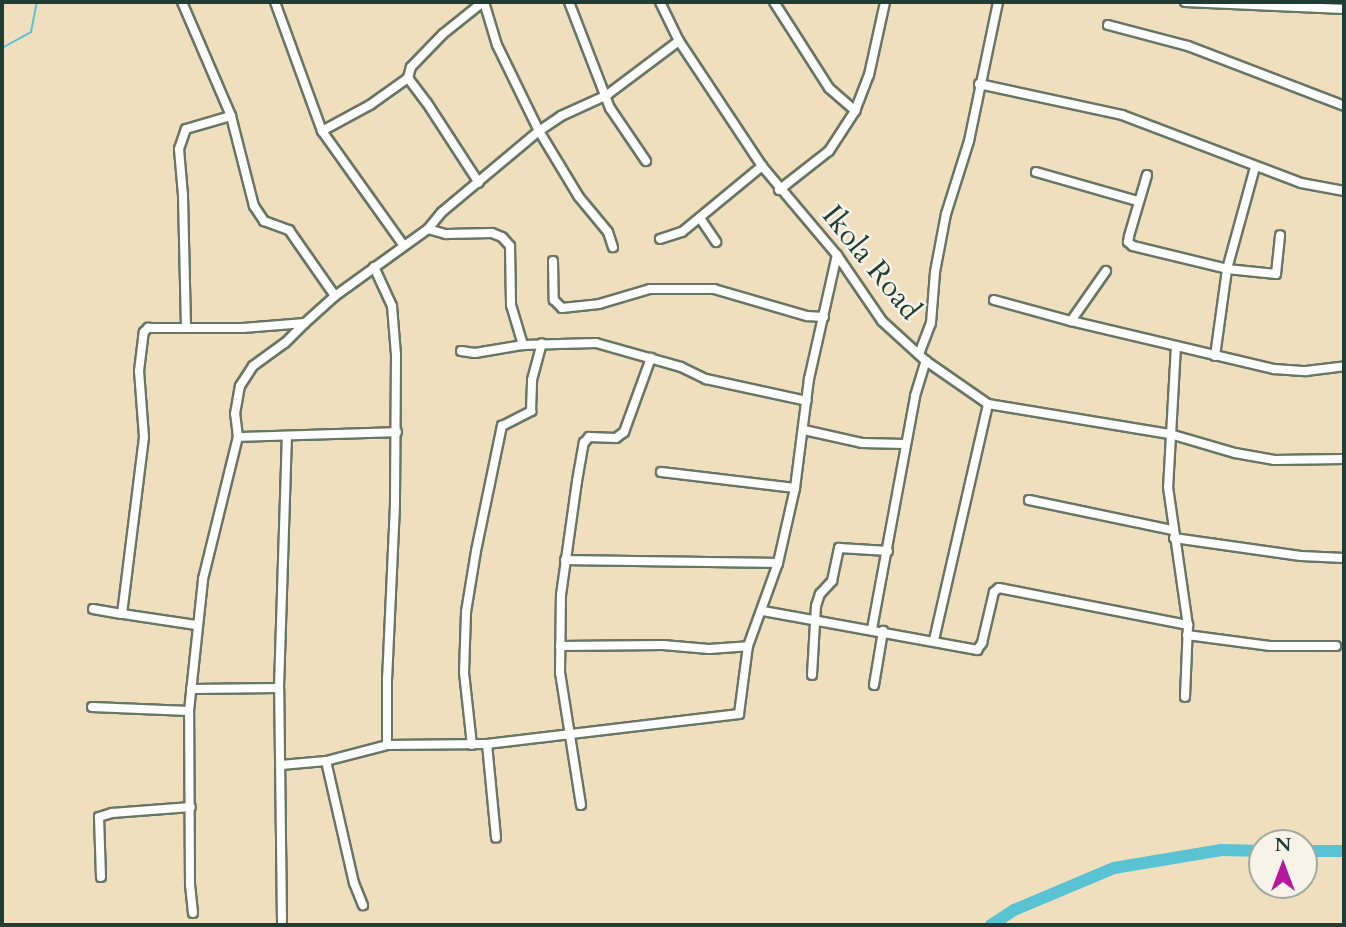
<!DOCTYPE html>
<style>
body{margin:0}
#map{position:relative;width:1346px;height:927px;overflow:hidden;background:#efdfbe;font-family:Cardo,serif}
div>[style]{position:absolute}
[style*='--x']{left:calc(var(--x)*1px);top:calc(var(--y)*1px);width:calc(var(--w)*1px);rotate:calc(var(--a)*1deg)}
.stream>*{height:2px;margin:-1px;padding:0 1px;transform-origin:1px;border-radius:1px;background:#59c3d4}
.river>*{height:12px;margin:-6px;padding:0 6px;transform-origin:6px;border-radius:6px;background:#59c3d4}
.roads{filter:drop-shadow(2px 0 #687664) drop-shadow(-2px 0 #687664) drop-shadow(0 2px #687664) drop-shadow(0 -2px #687664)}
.minor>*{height:8px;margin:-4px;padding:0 4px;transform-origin:4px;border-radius:4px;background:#fff}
span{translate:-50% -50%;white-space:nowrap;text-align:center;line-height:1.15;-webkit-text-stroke:5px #f7f3e8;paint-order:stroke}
.street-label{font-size:30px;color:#1f3d34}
.frame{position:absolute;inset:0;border:4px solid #1f3d34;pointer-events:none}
.north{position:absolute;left:1248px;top:829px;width:70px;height:70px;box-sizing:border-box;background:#f7f3e8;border:2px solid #a1aaa0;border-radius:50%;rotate:0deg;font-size:19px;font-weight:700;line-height:28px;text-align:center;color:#1f3d34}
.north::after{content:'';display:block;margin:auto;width:24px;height:32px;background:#b5179e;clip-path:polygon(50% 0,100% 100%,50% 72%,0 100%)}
</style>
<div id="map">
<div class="stream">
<div style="--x:2;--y:48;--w:33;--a:-29"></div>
<div style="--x:31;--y:32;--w:31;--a:-79"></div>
</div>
<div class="river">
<div style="--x:1304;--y:851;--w:40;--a:0"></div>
<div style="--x:991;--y:925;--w:27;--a:-33"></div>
<div style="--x:1014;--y:910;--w:108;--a:-22.8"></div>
<div style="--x:1114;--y:868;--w:109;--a:-9.5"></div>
<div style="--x:1222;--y:850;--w:40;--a:1.4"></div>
</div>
<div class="roads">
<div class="minor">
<div style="--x:182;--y:2;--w:124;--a:66.7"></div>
<div style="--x:231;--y:116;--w:93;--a:75.7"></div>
<div style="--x:254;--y:206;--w:18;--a:56"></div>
<div style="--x:264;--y:221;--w:27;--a:20"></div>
<div style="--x:289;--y:230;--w:80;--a:55.1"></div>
<div style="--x:275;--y:2;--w:137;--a:70"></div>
<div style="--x:322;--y:131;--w:141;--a:54.5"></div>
<div style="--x:484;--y:2;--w:45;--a:73.2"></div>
<div style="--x:497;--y:45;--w:96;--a:64"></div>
<div style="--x:539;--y:131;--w:77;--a:58.8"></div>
<div style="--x:579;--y:197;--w:45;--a:50.4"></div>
<div style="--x:608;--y:232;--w:16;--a:72"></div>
<div style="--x:569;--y:2;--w:114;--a:68.9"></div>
<div style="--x:610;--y:108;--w:64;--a:55.8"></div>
<div style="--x:660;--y:2;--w:43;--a:64"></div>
<div style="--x:679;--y:41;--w:150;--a:56.4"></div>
<div style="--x:762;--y:166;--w:116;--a:49.9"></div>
<div style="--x:837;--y:255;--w:80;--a:55.7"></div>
<div style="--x:882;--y:321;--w:59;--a:42.3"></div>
<div style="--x:926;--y:361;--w:75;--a:34.7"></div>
<div style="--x:988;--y:404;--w:184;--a:9.4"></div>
<div style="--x:1170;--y:434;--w:68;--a:16.3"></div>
<div style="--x:1235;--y:453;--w:40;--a:10"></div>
<div style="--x:1274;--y:460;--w:70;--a:-0.8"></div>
<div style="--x:774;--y:2;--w:102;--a:57.4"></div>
<div style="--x:829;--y:88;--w:35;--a:41"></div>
<div style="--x:1185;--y:2;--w:159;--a:2.5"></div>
<div style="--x:1108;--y:25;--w:83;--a:14.7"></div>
<div style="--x:1188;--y:46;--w:167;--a:21"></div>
<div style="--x:408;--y:78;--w:31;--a:53"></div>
<div style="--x:427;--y:103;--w:95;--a:57"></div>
<div style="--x:979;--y:84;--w:146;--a:12.2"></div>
<div style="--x:1122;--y:115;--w:191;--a:20.8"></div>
<div style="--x:1301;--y:183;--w:44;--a:10.5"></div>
<div style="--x:322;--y:131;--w:55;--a:-28.4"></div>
<div style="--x:370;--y:105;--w:47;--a:-35.4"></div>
<div style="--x:408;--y:78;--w:11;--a:-75"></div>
<div style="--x:411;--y:67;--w:46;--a:-45.9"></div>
<div style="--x:443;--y:34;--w:51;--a:-38.7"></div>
<div style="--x:1036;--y:172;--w:106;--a:15.9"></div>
<div style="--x:1147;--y:175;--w:64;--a:106.4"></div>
<div style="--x:1129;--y:236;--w:6;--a:99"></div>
<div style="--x:1128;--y:242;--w:6;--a:39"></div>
<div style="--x:1133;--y:246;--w:97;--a:13.7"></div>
<div style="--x:1227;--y:269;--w:49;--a:5.8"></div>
<div style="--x:1276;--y:274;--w:39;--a:-84"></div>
<div style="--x:779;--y:190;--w:63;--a:-38"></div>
<div style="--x:829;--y:151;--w:48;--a:-57"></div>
<div style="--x:855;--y:111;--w:39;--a:-69"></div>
<div style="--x:869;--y:75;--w:75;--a:-77.6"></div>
<div style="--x:700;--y:218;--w:29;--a:56"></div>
<div style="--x:428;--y:229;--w:19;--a:16"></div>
<div style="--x:446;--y:234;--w:46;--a:-1.2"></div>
<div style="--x:492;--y:233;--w:11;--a:22"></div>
<div style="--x:502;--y:237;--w:12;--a:48"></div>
<div style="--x:510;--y:246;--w:59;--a:89"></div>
<div style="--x:511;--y:305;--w:42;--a:73.3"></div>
<div style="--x:523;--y:345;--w:73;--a:-1.6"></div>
<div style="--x:596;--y:343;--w:88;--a:15.8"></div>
<div style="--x:681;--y:367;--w:28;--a:26"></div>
<div style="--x:706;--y:379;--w:103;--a:12.3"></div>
<div style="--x:660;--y:239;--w:23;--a:-18"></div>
<div style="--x:682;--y:232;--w:104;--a:-39.5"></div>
<div style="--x:553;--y:261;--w:39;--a:89"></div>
<div style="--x:554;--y:300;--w:11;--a:45"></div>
<div style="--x:562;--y:308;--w:37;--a:-6"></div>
<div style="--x:599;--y:304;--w:53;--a:-16.4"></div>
<div style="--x:650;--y:289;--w:64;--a:0"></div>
<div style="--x:714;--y:289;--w:97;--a:16.2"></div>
<div style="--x:807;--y:316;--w:17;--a:3"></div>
<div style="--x:374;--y:267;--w:43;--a:65.2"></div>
<div style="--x:392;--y:306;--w:49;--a:85.3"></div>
<div style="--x:396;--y:355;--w:150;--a:90.4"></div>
<div style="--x:395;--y:505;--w:173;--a:92.6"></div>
<div style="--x:387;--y:678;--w:67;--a:90"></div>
<div style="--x:994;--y:300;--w:80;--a:15.3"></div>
<div style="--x:1071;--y:321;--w:209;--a:13.3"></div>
<div style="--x:1274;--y:369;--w:32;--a:4"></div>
<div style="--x:1306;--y:371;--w:38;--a:-7"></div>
<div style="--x:1071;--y:321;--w:61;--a:-55"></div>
<div style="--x:186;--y:328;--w:133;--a:-91.3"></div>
<div style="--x:183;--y:195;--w:46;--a:-95"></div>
<div style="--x:179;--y:149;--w:21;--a:-71"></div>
<div style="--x:186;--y:129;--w:47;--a:-16.1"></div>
<div style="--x:1176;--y:346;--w:141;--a:93.2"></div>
<div style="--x:1168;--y:487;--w:139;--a:81.8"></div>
<div style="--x:1188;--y:625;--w:72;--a:92.4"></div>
<div style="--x:461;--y:351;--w:14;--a:8"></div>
<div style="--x:475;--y:353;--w:49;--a:-9.5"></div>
<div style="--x:919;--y:354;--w:33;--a:-69"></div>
<div style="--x:931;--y:323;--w:51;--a:-85.5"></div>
<div style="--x:935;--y:272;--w:59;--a:-79.3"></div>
<div style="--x:946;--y:214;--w:77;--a:-72.5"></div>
<div style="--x:969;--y:141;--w:142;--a:-78.2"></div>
<div style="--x:1215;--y:356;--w:88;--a:-82.1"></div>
<div style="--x:1227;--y:269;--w:106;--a:-74.6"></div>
<div style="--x:804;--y:430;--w:59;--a:12.6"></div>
<div style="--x:862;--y:443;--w:43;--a:1.3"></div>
<div style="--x:238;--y:437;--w:159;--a:-1.8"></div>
<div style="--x:661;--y:472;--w:135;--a:6.8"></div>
<div style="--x:1029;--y:500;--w:147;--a:11.8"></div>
<div style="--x:1174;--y:538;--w:128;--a:8.1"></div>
<div style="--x:1301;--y:556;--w:43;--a:2.7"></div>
<div style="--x:565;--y:560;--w:213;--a:0.8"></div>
<div style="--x:93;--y:609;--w:29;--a:10"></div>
<div style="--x:763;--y:611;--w:218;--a:10.3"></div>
<div style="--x:977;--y:650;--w:9;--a:-54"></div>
<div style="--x:982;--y:643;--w:52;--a:-76.8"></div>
<div style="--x:994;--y:592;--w:6;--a:-39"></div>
<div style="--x:999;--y:588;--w:193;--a:11.1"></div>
<div style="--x:196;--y:625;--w:75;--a:-171.5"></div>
<div style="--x:122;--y:614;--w:178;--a:-82.9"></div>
<div style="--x:144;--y:437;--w:66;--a:-94.3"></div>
<div style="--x:139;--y:371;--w:39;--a:-83"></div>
<div style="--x:144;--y:332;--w:6;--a:-45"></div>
<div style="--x:148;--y:328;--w:95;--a:0"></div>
<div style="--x:243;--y:328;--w:62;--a:-4.6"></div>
<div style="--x:305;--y:323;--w:40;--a:-42"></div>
<div style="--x:335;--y:296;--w:115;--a:-35.8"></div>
<div style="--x:428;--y:229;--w:22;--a:-51"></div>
<div style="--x:442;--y:212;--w:126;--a:-39.9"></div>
<div style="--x:539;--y:131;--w:27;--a:-34"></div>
<div style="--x:561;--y:116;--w:51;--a:-24.5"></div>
<div style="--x:607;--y:95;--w:90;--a:-36.9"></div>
<div style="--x:872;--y:629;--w:237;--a:-79.5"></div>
<div style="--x:915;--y:396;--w:37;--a:-73"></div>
<div style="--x:1187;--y:635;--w:85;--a:7.5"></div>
<div style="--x:1271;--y:646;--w:65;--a:0"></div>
<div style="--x:934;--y:640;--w:242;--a:-77.1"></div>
<div style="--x:560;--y:646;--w:103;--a:-0.6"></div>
<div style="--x:663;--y:645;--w:46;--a:5"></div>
<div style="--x:709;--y:649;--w:39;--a:-4"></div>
<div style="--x:812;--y:675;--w:69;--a:-86.7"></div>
<div style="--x:816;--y:606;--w:13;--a:-72"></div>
<div style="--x:820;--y:594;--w:18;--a:-47"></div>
<div style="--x:832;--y:581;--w:34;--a:-78"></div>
<div style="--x:839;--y:548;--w:49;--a:3.5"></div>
<div style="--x:874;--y:685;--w:55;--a:-80.5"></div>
<div style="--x:191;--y:689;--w:88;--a:-0.7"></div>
<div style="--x:92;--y:707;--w:97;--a:2.4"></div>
<div style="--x:487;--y:744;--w:94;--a:84.5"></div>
<div style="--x:472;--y:745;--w:72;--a:-96.3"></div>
<div style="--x:464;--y:673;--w:61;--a:-88.1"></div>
<div style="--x:466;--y:612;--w:62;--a:-80.7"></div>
<div style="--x:476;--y:551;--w:128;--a:-78.3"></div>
<div style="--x:502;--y:426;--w:33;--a:-27"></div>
<div style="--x:531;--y:411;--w:31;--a:-88"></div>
<div style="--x:532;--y:380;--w:38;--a:-75"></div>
<div style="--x:326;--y:761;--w:125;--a:77.1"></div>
<div style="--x:354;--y:883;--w:24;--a:68"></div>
<div style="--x:281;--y:765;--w:45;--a:-5.1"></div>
<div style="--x:326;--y:761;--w:63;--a:-14.7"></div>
<div style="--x:387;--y:745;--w:100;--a:-0.6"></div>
<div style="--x:487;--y:744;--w:254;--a:-6.8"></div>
<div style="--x:739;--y:714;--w:69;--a:-82.5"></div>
<div style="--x:748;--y:646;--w:88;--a:-70.1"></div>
<div style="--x:778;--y:563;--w:77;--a:-77.2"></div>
<div style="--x:795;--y:488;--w:110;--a:-82.7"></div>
<div style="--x:809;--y:379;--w:127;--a:-77.3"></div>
<div style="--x:581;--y:805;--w:134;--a:-99"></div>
<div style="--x:560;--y:673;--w:78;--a:-89.3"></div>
<div style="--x:561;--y:595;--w:115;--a:-82"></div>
<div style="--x:577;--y:481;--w:39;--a:-80"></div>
<div style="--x:584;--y:443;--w:8;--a:-50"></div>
<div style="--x:589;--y:437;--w:27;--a:2"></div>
<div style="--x:616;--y:438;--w:10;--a:-37"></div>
<div style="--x:624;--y:432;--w:79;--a:-70"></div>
<div style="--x:101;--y:877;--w:60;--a:-91.9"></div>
<div style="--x:99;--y:817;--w:14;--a:-17"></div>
<div style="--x:112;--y:813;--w:79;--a:-4.3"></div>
<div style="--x:193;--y:913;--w:28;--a:-96"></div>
<div style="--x:190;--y:885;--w:174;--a:-90.3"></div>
<div style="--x:189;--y:711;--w:133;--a:-83.9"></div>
<div style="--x:203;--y:579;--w:146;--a:-76.2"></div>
<div style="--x:238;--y:437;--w:23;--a:-97"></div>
<div style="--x:235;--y:414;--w:28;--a:-80"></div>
<div style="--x:240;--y:386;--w:24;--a:-57"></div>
<div style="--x:253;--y:366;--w:39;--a:-36"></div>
<div style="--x:285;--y:343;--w:28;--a:-45"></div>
<div style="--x:282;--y:921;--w:233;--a:-90.7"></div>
<div style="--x:279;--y:688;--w:251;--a:-88.2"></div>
</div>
</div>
<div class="street-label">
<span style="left:871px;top:263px;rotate:51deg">Ikola Road</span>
</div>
<div class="frame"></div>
<div class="north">N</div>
</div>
